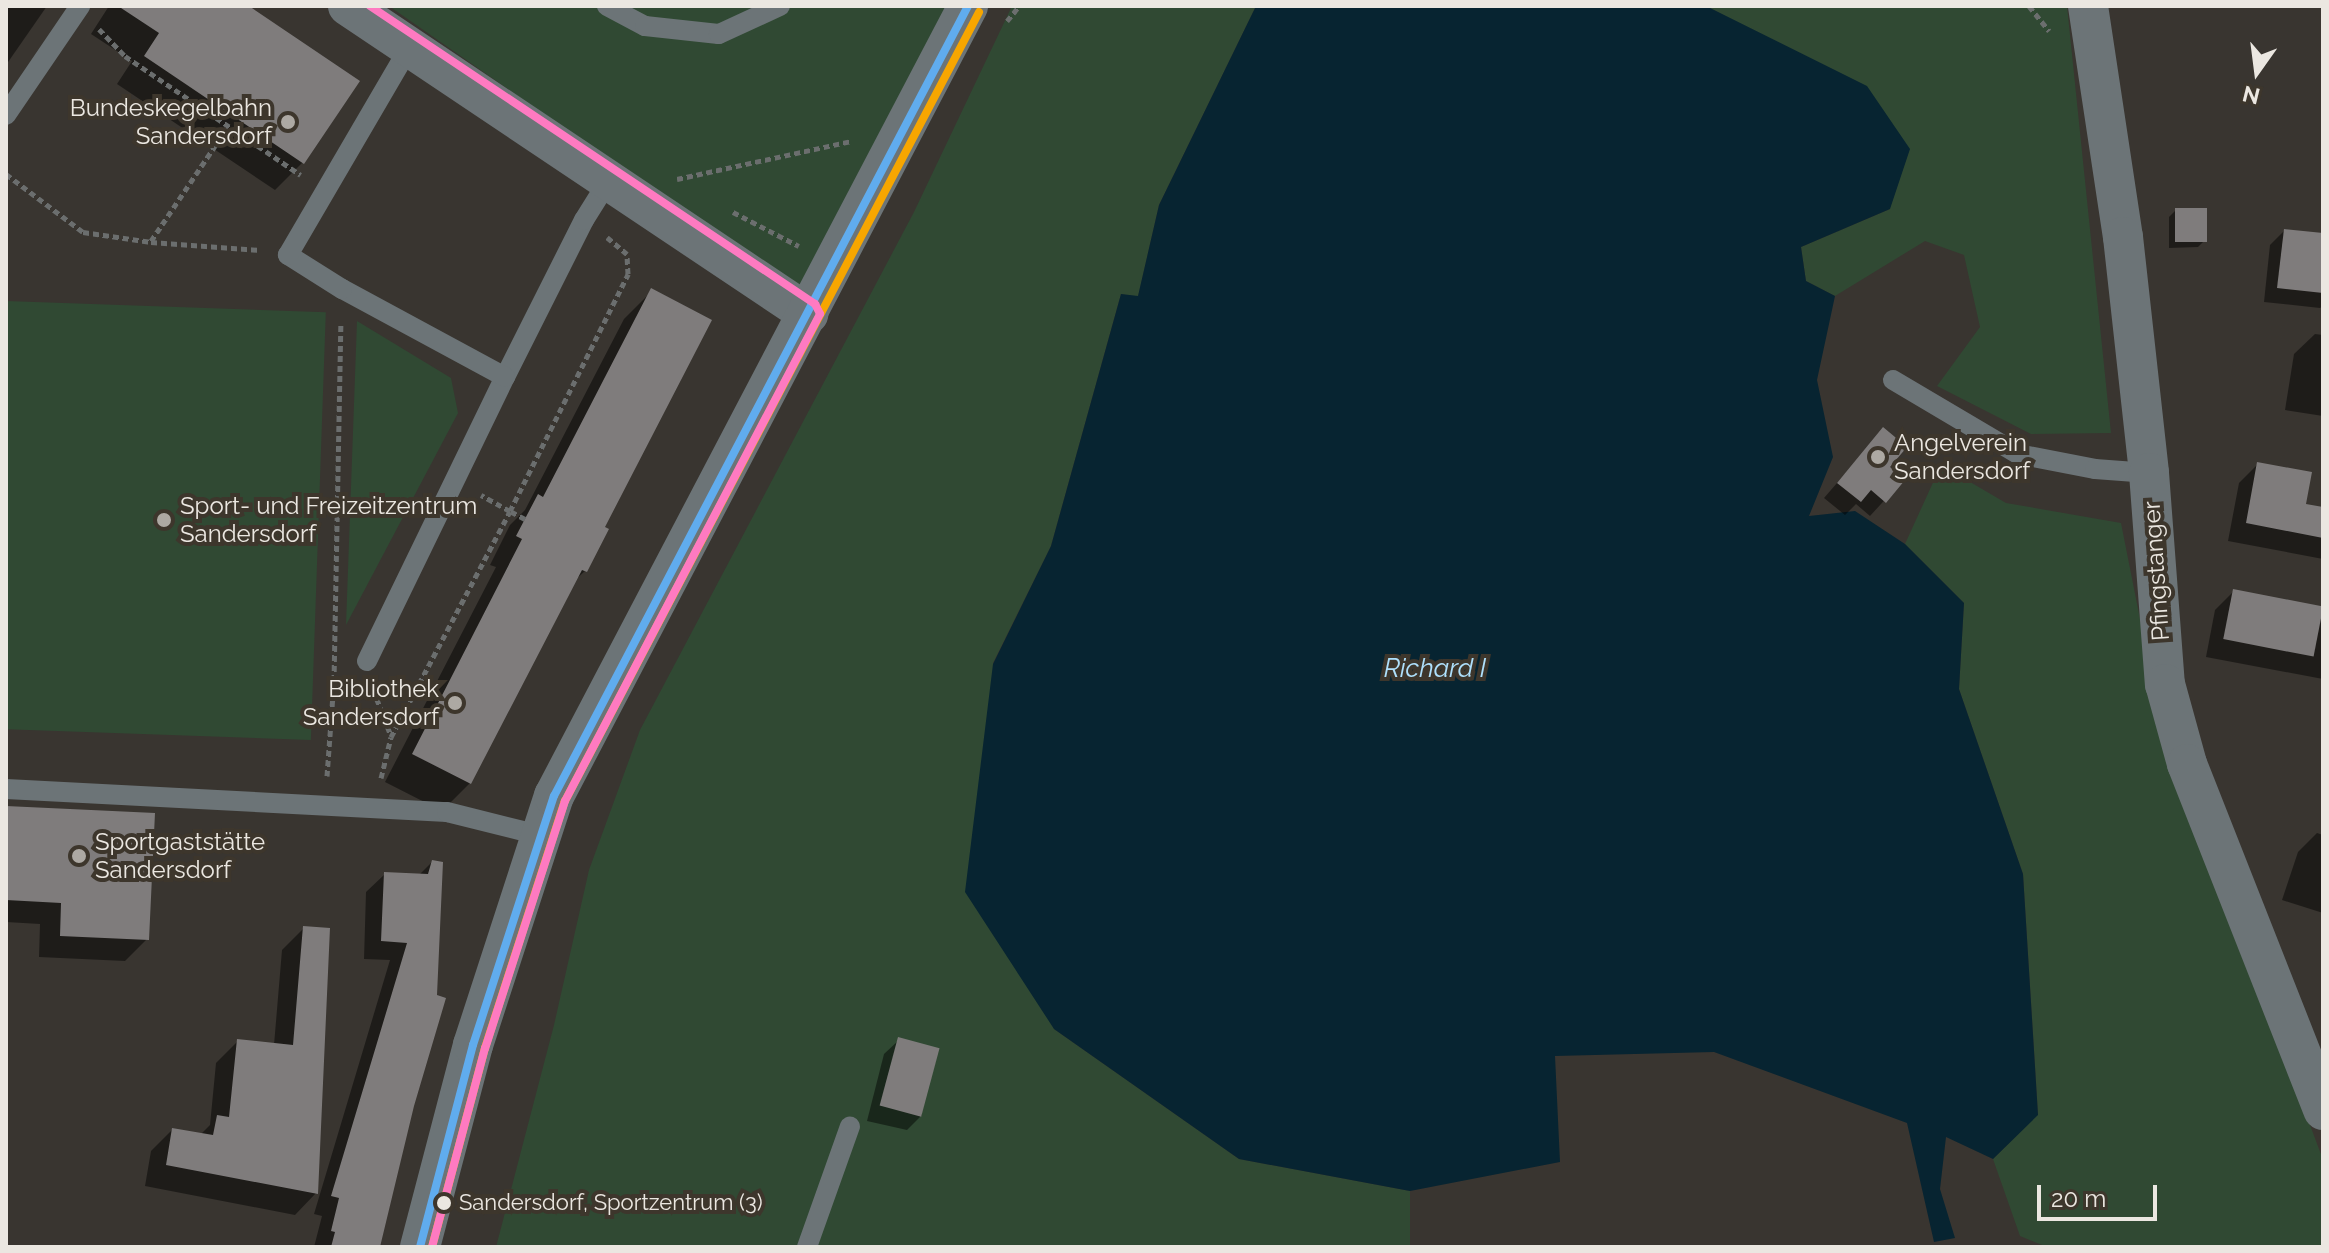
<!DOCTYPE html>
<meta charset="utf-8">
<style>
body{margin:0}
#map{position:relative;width:2329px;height:1253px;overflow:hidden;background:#393530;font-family:Raleway,sans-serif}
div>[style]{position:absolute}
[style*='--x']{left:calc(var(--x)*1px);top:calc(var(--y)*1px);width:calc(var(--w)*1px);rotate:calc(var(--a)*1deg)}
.green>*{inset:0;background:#304933;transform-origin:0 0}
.water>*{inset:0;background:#072431}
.shadow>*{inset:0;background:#0007}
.building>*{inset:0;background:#7f7c7c;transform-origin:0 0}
.path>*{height:5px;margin-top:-2.5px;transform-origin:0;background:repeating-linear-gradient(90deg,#6b6e6e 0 6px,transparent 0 10px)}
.lane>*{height:20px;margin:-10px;padding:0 10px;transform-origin:10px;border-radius:10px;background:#6c7477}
.street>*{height:40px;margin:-20px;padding:0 20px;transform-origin:20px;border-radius:20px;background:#6c7477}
.bus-1>*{height:8px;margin:-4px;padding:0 4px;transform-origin:4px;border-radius:4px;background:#60acee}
.bus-2>*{height:8px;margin:-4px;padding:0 4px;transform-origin:4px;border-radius:4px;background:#f7a600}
.bus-3>*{height:8px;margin:-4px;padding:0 4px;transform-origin:4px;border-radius:4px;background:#fe7ac1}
.dots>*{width:22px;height:22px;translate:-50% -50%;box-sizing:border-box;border:4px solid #3d362c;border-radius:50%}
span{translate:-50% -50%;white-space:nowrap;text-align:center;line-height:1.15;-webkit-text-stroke:8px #3d362c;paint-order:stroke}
.bus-label{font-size:22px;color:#ebe7e1}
.left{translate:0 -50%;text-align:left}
.poi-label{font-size:24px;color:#ebe7e1}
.right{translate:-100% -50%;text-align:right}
.street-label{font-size:24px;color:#ebe7e1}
.water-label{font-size:26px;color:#aee0fc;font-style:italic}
.frame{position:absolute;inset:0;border:8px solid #ebe7e1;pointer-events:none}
.north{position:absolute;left:2217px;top:32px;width:80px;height:80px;-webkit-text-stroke:6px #3d362c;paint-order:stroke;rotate:194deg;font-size:22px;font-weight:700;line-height:32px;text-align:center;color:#ebe7e1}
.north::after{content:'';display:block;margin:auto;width:28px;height:36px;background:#ebe7e1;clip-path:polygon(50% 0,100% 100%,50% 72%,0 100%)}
.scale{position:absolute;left:2037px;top:1185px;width:120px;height:36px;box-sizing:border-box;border:4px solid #ebe7e1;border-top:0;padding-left:10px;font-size:24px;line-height:28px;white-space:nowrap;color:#ebe7e1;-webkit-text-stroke:6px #3d362c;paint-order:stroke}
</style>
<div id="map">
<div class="green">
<div style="clip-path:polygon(389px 6px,950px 6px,801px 294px)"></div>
<div style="clip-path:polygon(1012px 6px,1256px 6px,1159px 205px,1138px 297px,1121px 294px,1051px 546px,993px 663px,1054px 1029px,1239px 1159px,1410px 1191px,1410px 1247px,496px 1247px,554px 1025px,589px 870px,640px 730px,914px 212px)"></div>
<div style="clip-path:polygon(1706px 6px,2067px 6px,2111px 433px,2031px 434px,1937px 386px,1980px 327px,1964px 255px,1925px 241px,1835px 296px,1806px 281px,1801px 247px,1890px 209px,1725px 16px)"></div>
<div style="left:6px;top:301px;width:320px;height:428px;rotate:2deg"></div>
<div style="clip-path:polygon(357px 321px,451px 378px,458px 413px,346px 625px)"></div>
<div style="clip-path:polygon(1941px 465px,2006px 503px,2121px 523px,2162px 730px,2322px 1157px,2323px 1247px,2047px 1247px,2020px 1236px,1993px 1159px,2038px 1114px,2023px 874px,1959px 689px,1964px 603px,1905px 544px)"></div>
</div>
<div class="water">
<div style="clip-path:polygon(1256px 6px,1706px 6px,1867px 86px,1910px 149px,1890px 209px,1801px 247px,1806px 281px,1835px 296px,1817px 380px,1833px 457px,1809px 516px,1855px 511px,1905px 544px,1964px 603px,1959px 689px,2023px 874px,2038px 1115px,1993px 1159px,1946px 1137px,1940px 1189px,1955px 1238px,1934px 1242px,1907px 1123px,1714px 1052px,1555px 1056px,1560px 1162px,1410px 1191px,1239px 1159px,1054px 1029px,965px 892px,993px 664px,1051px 546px,1121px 294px,1138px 296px,1159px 205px)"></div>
</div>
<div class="shadow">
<div style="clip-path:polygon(6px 6px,47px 6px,6px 65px)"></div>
<div style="clip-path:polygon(109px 6px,245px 6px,303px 162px,275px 190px,117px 84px,132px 61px,91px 34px)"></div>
<div style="clip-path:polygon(2176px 210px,2205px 240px,2198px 247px,2169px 248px,2169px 217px)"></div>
<div style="clip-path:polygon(2284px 231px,2323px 235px,2323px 306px,2320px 308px,2264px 302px,2270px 245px)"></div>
<div style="clip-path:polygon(652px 291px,585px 571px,574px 581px,470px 783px,442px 811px,385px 782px,496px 567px,490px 565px,510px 525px,525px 510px,624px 319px)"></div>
<div style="clip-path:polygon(2315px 334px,2323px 335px,2323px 416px,2285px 410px,2294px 354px)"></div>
<div style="clip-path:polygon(1883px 430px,1887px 467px,1903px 480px,1870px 516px,1856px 504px,1845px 515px,1824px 498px)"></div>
<div style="clip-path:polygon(2258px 464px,2304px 505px,2323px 509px,2323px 559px,2228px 541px,2239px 483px)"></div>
<div style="clip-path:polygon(2234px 591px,2323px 608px,2323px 679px,2206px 657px,2215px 610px)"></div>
<div style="clip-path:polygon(6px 808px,147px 939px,125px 961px,39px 957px,40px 924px,6px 922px)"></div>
<div style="clip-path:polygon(2317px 833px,2323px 835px,2323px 913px,2282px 900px,2298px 852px)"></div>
<div style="clip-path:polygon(432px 862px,412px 1106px,378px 1247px,314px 1247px,322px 1216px,314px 1214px,390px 960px,364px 959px,366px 892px,385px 874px,419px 875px)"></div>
<div style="clip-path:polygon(304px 928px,316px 1193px,295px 1215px,145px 1186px,151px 1151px,172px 1130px,200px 1135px,210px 1125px,216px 1063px,238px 1041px,274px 1045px,282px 950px)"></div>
<div style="clip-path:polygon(899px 1040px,922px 1115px,907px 1130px,867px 1121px,884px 1054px)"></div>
</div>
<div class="building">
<div style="clip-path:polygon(118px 6px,249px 6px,360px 81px,304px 164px,144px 56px,159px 33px)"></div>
<div style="left:2175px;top:208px;width:32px;height:34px"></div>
<div style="clip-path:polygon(2284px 229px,2323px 233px,2323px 293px,2277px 288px)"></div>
<div style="clip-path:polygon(651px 288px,712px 320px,605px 527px,609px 529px,587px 572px,582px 570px,471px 784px,412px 754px,522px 539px,516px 536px,538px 494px,543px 497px)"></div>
<div style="clip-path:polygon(1883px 427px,1907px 447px,1890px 467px,1905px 480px,1886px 503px,1871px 490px,1861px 502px,1837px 483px)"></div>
<div style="clip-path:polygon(2257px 462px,2312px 472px,2306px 504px,2323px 507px,2323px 538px,2246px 523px)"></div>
<div style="left:2233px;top:589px;width:92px;height:51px;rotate:11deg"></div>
<div style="clip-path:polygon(6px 806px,155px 813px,149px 940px,60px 936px,61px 903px,6px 900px)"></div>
<div style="clip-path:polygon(432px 860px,443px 862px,437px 995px,446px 998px,414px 1106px,380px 1247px,331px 1247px,335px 1232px,331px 1231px,339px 1198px,331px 1196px,407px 943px,381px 941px,384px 872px,428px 874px)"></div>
<div style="clip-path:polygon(303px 926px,330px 928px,318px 1194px,166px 1165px,172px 1128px,213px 1135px,217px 1115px,229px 1117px,237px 1039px,293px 1045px)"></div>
<div style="left:898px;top:1037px;width:43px;height:71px;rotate:15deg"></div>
</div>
<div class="path">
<div style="--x:2029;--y:6;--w:32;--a:51"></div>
<div style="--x:1007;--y:21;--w:19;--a:-51"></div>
<div style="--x:99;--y:29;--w:37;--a:46"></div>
<div style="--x:125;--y:56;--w:212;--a:34.1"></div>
<div style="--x:6;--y:174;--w:96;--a:37"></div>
<div style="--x:83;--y:232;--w:69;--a:8.4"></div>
<div style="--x:151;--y:242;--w:109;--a:4.2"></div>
<div style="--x:677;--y:179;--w:178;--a:-12.3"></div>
<div style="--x:733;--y:212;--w:74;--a:27.3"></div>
<div style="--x:151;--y:241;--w:140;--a:-56.1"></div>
<div style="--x:525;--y:519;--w:17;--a:-152"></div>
<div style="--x:510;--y:511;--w:265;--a:-63.5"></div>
<div style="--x:628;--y:274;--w:20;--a:-93"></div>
<div style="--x:627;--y:254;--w:26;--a:-140"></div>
<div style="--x:373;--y:689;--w:50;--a:69"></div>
<div style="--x:327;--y:776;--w:95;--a:-85.8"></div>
<div style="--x:334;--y:681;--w:359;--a:-88.9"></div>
<div style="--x:381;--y:778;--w:42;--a:-76.3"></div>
<div style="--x:391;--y:737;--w:255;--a:-62.2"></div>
<div style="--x:510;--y:511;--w:33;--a:-151"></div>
</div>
<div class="lane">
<div style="--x:607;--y:6;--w:43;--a:27.8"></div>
<div style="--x:645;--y:26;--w:74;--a:6.2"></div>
<div style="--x:719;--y:34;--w:67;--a:-24.7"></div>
<div style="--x:6;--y:115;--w:132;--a:-55.8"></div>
<div style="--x:505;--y:377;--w:176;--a:-63.3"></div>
<div style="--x:584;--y:220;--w:47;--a:-58"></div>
<div style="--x:1893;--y:380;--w:145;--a:30.6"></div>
<div style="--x:2018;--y:454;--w:78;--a:11"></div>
<div style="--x:2095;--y:469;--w:54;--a:4.2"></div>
<div style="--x:367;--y:661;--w:316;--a:-64.1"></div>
<div style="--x:505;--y:377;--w:185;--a:-151.6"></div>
<div style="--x:342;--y:289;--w:64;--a:-147.8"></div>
<div style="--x:288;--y:255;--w:240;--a:-59.7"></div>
<div style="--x:6;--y:789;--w:442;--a:3"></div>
<div style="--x:447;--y:812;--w:95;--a:14"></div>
<div style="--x:807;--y:1247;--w:128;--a:-70.4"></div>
</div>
<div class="street">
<div style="--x:348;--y:6;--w:554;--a:33.8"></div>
<div style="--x:2088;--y:6;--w:234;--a:81.4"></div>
<div style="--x:2123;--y:237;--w:237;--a:83.7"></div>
<div style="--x:2149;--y:473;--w:212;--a:85.7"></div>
<div style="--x:2165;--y:684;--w:83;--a:74.6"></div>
<div style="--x:2187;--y:764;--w:372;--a:68.5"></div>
<div style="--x:420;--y:1247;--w:209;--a:-75.3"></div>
<div style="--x:473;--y:1045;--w:262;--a:-72"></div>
<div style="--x:554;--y:796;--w:892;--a:-62.34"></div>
</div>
<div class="bus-1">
<div style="--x:420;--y:1247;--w:209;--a:-75.3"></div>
<div style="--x:473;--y:1045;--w:262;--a:-72"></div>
<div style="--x:554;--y:796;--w:892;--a:-62.34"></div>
</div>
<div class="bus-2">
<div style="--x:432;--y:1247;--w:206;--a:-75.1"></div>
<div style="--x:485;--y:1048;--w:260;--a:-72.1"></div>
<div style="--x:565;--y:801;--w:891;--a:-62.31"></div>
</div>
<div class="bus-3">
<div style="--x:370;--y:6;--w:536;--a:33.81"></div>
<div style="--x:815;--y:304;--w:11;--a:63"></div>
<div style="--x:820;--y:314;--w:550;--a:117.64"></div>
<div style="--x:565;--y:801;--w:260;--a:107.9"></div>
<div style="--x:485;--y:1048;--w:206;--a:104.9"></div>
</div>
<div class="dots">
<div style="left:288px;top:122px;background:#ada9a3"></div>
<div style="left:1878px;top:457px;background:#ada9a3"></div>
<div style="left:164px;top:520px;background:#ada9a3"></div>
<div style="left:455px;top:703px;background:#ada9a3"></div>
<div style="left:79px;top:856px;background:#ada9a3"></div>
<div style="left:444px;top:1203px;background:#ebe7e1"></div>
</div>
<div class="bus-label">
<span class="left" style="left:459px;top:1203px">Sandersdorf, Sportzentrum (3)</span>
</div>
<div class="poi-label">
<span class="right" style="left:272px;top:122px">Bundeskegelbahn<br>Sandersdorf</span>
<span class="left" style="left:1894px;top:457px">Angelverein<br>Sandersdorf</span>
<span class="left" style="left:180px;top:520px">Sport- und Freizeitzentrum<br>Sandersdorf</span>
<span class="right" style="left:439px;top:703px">Bibliothek<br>Sandersdorf</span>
<span class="left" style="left:95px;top:856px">Sportgaststätte<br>Sandersdorf</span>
</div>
<div class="street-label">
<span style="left:2156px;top:571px;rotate:-94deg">Pfingstanger</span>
</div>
<div class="water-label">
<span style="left:1435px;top:669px">Richard I</span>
</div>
<div class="frame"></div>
<div class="north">N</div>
<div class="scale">20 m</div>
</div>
